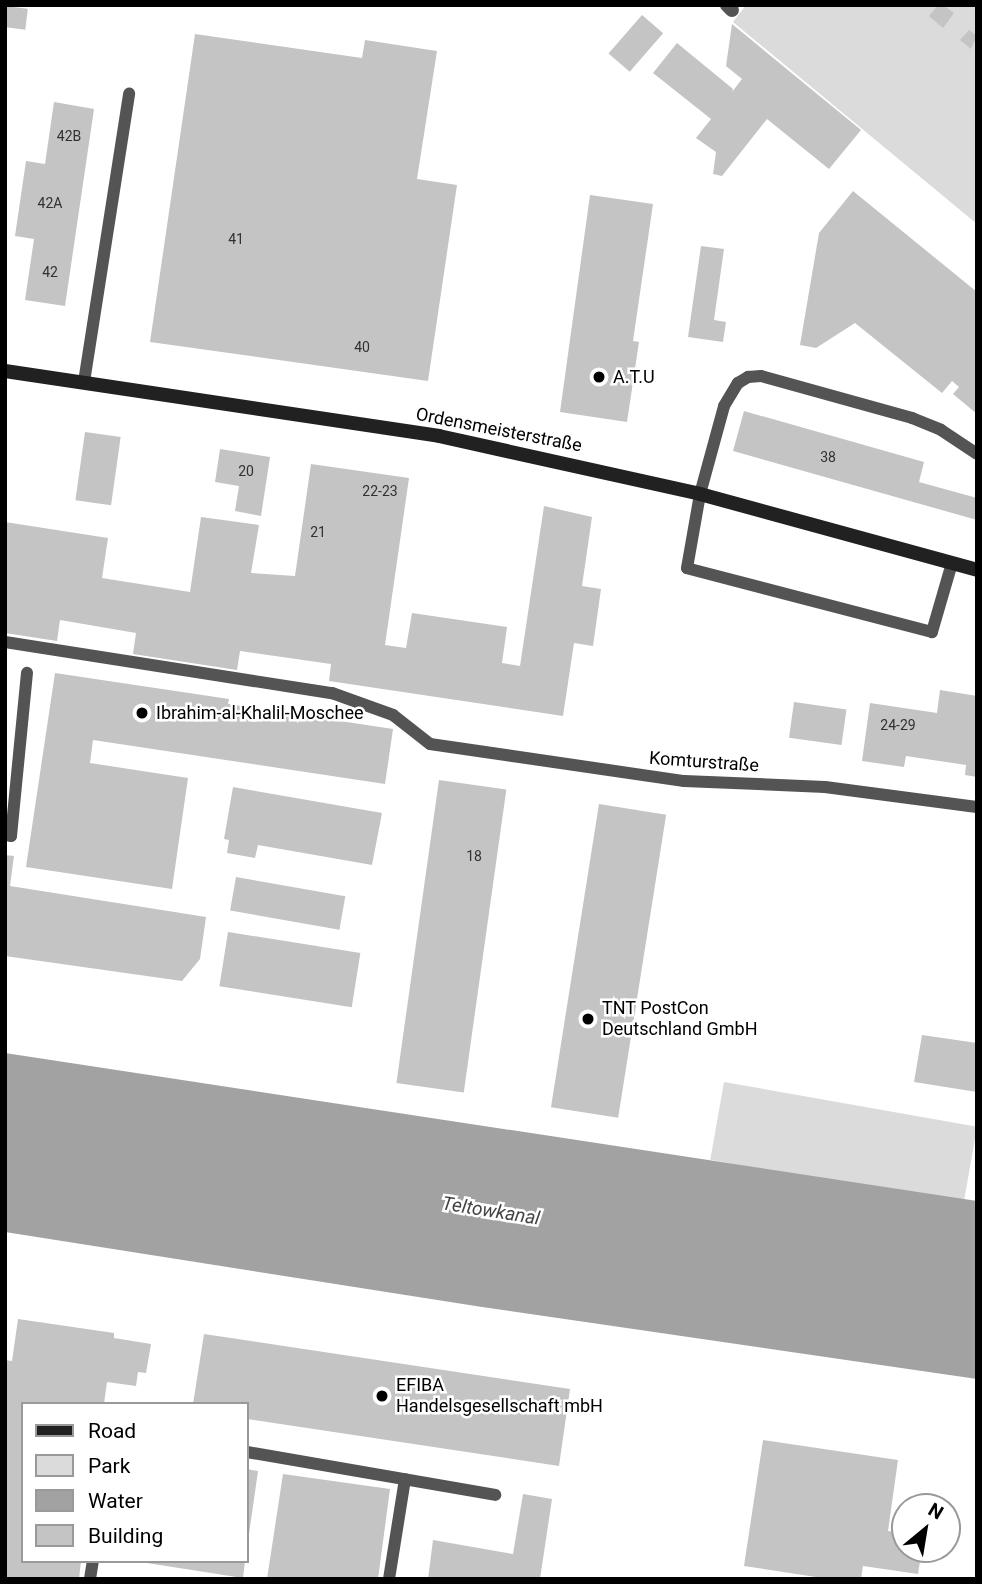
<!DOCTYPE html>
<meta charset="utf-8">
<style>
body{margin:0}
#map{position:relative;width:982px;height:1584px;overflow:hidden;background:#fff;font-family:Roboto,sans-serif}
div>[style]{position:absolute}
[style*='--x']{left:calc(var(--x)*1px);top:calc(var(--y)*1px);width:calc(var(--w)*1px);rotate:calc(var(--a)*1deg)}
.green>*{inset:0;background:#dbdbdb;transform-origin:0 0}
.water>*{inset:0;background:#a2a2a2}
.building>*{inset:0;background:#c4c4c4;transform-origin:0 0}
.lane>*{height:12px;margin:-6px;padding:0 6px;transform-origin:6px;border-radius:6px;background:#545454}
.street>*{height:14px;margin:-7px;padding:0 7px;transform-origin:7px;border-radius:7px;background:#545454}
.secondary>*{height:14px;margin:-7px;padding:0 7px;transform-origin:7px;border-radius:7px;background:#212121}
.dots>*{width:19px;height:19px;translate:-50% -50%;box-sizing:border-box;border:4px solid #fff;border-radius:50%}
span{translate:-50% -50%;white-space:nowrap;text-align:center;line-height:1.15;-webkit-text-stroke:5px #fff;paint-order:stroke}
.number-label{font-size:14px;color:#313131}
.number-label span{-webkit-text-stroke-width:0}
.poi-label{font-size:18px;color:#000}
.left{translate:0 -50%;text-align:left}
.street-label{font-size:18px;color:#000}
.water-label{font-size:19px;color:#434343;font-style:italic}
.frame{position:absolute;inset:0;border:7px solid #000;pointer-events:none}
.legend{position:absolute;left:21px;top:1402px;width:228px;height:161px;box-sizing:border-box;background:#fff;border:2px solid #999;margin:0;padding:9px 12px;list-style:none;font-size:21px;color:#000}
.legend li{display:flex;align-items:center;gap:14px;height:35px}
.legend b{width:35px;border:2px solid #999}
.north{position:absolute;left:891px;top:1493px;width:70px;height:70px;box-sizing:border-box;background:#fff;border:2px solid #999;border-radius:50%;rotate:30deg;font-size:19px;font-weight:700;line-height:28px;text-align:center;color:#000}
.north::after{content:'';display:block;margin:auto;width:24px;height:32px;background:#000;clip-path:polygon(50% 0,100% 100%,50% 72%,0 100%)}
</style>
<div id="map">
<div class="green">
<div style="clip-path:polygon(746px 5px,977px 5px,977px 224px,733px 22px)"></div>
<div style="left:724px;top:1082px;width:257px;height:79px;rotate:10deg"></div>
</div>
<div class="water">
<div style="clip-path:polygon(5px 1053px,977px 1201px,977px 1379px,482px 1307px,5px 1232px)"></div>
</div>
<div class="building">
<div style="clip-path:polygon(938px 5px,943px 5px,954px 13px,943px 28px,929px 16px)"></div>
<div style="left:5px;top:6px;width:23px;height:21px;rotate:7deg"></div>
<div style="left:642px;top:15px;width:28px;height:51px;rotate:41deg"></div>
<div style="clip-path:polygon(732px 24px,861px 130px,829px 169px,767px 119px,722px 176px,713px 174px,716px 152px,696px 138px,711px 119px,653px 73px,677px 43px,733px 89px,732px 92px,742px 79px,726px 66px)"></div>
<div style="clip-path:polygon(969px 30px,977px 36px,971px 49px,960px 40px)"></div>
<div style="clip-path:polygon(195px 34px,362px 58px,365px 40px,437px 51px,417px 179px,457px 185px,428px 381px,150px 342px)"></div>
<div style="clip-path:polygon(54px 102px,94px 109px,65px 306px,25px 300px,34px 239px,15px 236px,26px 161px,45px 164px)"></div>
<div style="clip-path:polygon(853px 191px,977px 292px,977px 414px,953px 394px,959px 387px,952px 381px,942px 393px,855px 323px,816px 348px,800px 345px,819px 233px)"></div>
<div style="clip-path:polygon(590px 195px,653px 204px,633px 341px,639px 342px,627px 422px,560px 412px)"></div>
<div style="clip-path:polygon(701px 246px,724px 249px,714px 320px,726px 322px,723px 342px,688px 337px)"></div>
<div style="clip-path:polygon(744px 411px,924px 462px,919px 482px,977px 498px,977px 520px,733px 451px)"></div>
<div style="left:85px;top:432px;width:36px;height:69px;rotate:8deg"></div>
<div style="clip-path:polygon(220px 449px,270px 457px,261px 516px,235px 511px,239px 486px,215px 482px)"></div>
<div style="clip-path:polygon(311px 464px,409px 478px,385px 645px,406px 648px,412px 613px,507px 627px,502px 663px,520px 666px,544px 506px,592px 517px,582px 586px,601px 589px,593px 646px,574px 643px,563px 716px,329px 681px,331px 664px,240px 651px,237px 670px,133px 654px,136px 633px,60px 620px,57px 641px,5px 633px,5px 522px,108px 538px,102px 578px,190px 592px,201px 517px,259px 525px,251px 573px,295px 576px)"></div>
<div style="clip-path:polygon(55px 673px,229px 699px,228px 704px,393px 729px,385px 784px,93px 740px,90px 763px,188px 778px,172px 889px,26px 867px)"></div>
<div style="clip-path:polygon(940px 690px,977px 696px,977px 777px,965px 775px,966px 765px,906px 756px,904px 767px,862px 761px,870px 703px,937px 713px)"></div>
<div style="left:794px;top:702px;width:53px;height:36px;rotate:8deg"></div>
<div style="left:439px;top:780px;width:68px;height:306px;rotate:8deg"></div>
<div style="clip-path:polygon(233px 787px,382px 813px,372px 865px,258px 845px,255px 858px,227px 853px,229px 840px,224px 839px)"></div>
<div style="left:599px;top:804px;width:68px;height:307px;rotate:9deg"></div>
<div style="clip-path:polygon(5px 855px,14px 856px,10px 886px,206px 917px,200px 959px,182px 981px,5px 956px)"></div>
<div style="left:236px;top:877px;width:111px;height:34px;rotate:10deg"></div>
<div style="left:228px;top:932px;width:134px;height:55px;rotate:9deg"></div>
<div style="clip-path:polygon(922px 1035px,977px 1043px,977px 1092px,914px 1082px)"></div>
<div style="clip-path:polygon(18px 1319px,114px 1333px,114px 1338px,151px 1344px,146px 1373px,138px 1372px,136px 1386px,107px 1382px,104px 1404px,23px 1404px,23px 1561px,81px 1561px,79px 1579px,5px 1579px,5px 1360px,12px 1361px)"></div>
<div style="clip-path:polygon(204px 1334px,570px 1389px,559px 1466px,247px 1419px,247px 1404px,193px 1404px)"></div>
<div style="clip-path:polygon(763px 1440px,898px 1460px,888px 1531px,905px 1534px,905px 1549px,922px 1549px,918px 1574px,863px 1566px,861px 1579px,829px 1579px,744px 1566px)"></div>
<div style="clip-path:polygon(247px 1469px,258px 1471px,248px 1541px,247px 1540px)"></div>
<div style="clip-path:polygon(283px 1474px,390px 1489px,378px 1579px,267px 1579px)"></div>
<div style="clip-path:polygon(523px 1494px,552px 1499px,540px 1579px,428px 1579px,433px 1540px,513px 1554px)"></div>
<div style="clip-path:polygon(134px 1561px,245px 1561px,243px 1578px)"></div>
</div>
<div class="lane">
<div style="--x:84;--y:382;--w:292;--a:-81.1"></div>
<div style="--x:952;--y:563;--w:72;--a:106.2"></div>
<div style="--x:932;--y:632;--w:253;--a:-165.4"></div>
<div style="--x:687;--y:568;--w:75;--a:-80"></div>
<div style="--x:700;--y:494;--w:91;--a:-74.7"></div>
<div style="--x:724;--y:406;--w:27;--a:-59"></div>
<div style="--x:738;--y:383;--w:12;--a:-31"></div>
<div style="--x:748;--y:377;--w:13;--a:-4"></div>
<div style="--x:761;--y:376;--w:157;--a:15.5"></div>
<div style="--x:912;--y:418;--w:31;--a:22"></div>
<div style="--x:941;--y:430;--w:43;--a:33.7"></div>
<div style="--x:5;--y:642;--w:331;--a:8.9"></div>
<div style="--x:332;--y:693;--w:65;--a:19.8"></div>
<div style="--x:393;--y:715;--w:47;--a:38.1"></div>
<div style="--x:430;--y:744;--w:257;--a:8.3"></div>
<div style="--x:684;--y:781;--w:141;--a:2.4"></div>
<div style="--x:825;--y:787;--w:153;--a:7.5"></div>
<div style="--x:5;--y:835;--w:6;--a:9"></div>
<div style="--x:11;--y:836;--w:164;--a:-84.4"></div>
<div style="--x:247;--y:1452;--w:252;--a:9.8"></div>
<div style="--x:90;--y:1579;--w:18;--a:-81"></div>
<div style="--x:389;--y:1579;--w:101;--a:-80.9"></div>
</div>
<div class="street">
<div style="--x:727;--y:5;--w:7;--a:45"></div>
</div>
<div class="secondary">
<div style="--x:5;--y:371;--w:439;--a:8.5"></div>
<div style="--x:439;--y:436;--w:267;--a:12.5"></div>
<div style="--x:700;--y:494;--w:287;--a:15.3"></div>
</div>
<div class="dots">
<div style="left:599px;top:377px;background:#000"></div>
<div style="left:142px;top:713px;background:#000"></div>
<div style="left:588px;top:1019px;background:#000"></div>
<div style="left:382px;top:1396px;background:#000"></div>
</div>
<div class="number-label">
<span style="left:69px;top:136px">42B</span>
<span style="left:50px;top:203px">42A</span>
<span style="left:236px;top:239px">41</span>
<span style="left:50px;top:272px">42</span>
<span style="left:362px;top:347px">40</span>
<span style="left:828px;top:457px">38</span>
<span style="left:246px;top:471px">20</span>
<span style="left:380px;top:491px">22-23</span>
<span style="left:318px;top:532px">21</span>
<span style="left:898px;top:725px">24-29</span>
<span style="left:474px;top:856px">18</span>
</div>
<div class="poi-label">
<span class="left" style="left:613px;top:377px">A.T.U</span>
<span class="left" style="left:156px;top:713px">Ibrahim-al-Khalil-Moschee</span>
<span class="left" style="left:602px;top:1019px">TNT PostCon<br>Deutschland GmbH</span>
<span class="left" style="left:396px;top:1396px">EFIBA<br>Handelsgesellschaft mbH</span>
</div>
<div class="street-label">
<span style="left:499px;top:430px;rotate:11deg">Ordensmeisterstraße</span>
<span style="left:704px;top:762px;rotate:4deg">Komturstraße</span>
</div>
<div class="water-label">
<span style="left:491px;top:1211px;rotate:9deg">Teltowkanal</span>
</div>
<div class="frame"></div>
<ul class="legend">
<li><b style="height:9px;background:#212121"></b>Road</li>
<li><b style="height:19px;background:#dbdbdb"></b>Park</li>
<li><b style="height:19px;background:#a2a2a2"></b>Water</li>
<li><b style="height:19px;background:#c4c4c4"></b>Building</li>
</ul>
<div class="north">N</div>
</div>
